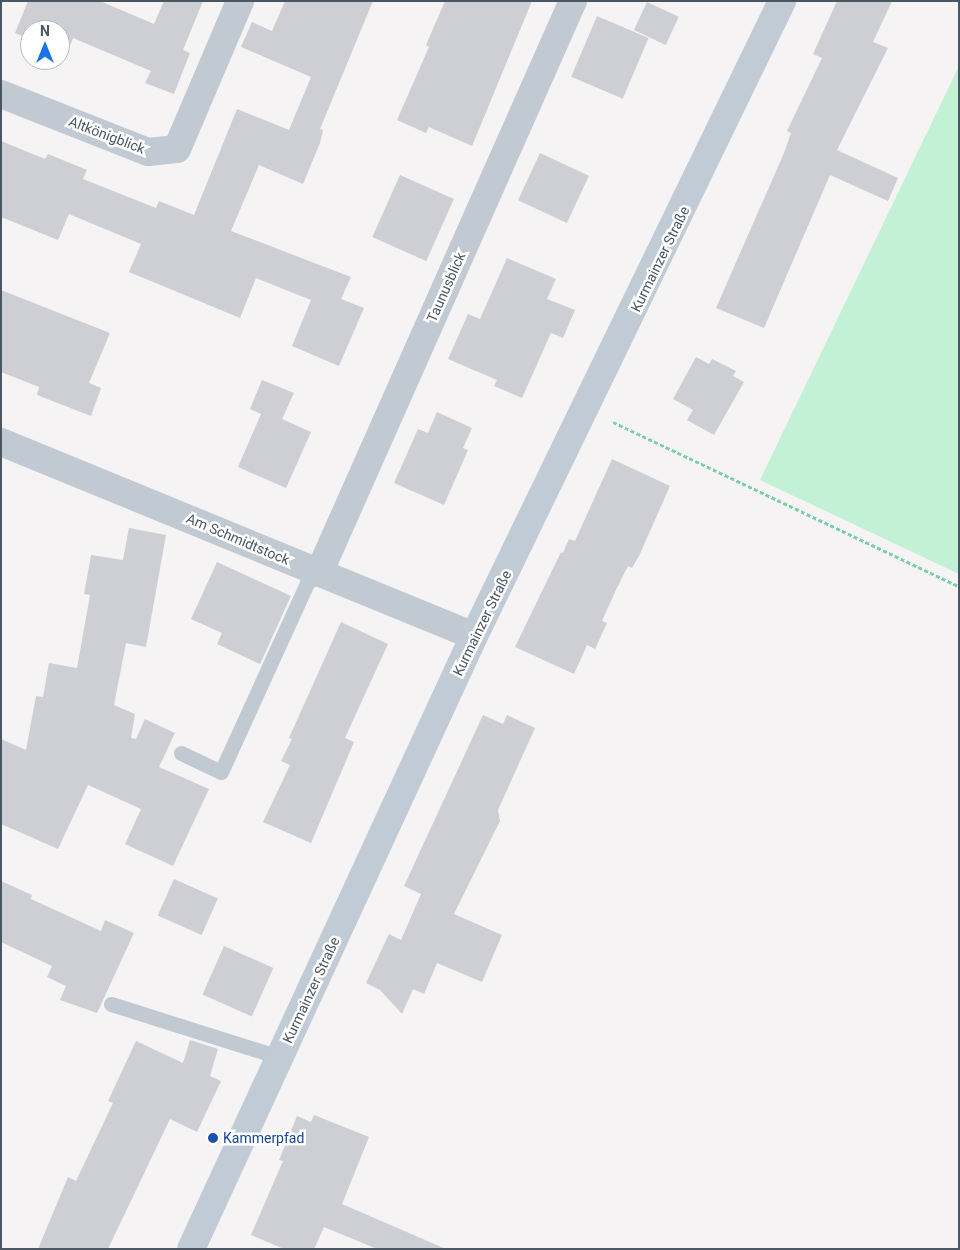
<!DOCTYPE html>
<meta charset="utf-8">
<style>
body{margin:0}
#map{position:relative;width:960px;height:1250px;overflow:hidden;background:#f5f3f3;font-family:Roboto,sans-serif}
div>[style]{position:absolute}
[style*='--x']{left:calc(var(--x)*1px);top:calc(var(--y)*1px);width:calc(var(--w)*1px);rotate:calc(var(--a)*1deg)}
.green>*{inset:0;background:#c3f1d5}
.building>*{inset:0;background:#cdcfd5;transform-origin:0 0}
.path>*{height:3px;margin-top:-1.5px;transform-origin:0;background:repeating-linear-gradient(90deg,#7ad0a6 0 4px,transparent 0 6.5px)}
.lane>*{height:15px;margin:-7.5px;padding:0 7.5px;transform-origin:7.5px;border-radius:7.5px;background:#c1cad2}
.street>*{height:28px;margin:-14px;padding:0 14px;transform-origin:14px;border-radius:14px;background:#c1cad2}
.secondary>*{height:28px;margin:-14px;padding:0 14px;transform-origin:14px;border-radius:14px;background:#c1cbd6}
.dots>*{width:14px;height:14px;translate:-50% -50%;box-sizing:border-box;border:2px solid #fff;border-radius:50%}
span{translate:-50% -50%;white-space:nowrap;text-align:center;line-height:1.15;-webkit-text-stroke:5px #fff;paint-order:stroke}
.street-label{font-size:14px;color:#4a5661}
.transit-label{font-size:14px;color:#164399}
.left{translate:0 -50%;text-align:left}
.frame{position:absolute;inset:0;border:2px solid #4a5661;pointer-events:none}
.north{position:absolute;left:20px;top:20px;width:50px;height:50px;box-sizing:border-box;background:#fff;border:1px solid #b7bbc0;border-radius:50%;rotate:0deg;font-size:14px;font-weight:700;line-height:20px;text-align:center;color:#4a5661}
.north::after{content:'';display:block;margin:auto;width:18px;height:22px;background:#1a73e8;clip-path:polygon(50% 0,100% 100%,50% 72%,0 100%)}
</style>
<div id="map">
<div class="green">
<div style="clip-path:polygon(959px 66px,959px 574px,760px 480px)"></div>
</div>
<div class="building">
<div style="clip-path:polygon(28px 1px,100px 1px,154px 24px,164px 1px,203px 1px,183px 50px,190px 53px,174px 94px,145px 83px,151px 71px,73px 38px,67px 54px,60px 51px,60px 30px,30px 30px,30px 39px,15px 33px)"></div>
<div style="clip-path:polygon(285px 1px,373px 1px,320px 129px,323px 130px,320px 143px,303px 184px,259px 165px,231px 231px,351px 277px,341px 299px,364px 308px,339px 366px,292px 346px,311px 300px,256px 278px,240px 318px,129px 272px,141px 244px,69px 214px,58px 240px,1px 217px,1px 141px,45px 159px,48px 154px,87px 170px,83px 179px,156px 208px,159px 201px,194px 215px,237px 109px,289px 130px,311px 77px,241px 47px,252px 22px,272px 31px)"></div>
<div style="clip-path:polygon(445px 1px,532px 1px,472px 146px,429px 127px,426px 133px,397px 120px,429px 47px,426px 45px)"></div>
<div style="clip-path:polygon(837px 1px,892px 1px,873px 42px,888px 48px,837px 150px,898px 178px,888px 201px,830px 175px,764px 328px,716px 308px,784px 153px,791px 133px,787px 131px,822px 58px,813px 54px)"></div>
<div style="left:647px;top:2px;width:35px;height:31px;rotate:25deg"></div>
<div style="left:597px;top:16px;width:56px;height:66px;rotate:23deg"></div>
<div style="left:540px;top:153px;width:54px;height:52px;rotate:25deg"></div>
<div style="left:400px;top:175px;width:59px;height:68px;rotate:24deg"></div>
<div style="clip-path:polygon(507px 258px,556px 279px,547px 299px,575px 310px,563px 338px,551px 333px,522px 398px,494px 386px,497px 380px,448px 359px,468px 314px,480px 319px)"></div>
<div style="clip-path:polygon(1px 290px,110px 333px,89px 383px,101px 388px,91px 416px,37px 395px,39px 387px,1px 372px)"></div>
<div style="clip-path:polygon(696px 357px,709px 364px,712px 359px,736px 371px,733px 376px,744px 382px,714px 435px,687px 420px,693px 410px,673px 399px)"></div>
<div style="clip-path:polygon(262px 380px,294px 393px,282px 419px,311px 432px,286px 488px,238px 467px,261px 414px,250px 409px)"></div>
<div style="clip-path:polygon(437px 412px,472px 428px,463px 448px,468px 450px,444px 505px,394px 483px,418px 429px,428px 433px)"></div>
<div style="clip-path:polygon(612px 459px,670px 486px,639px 556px,632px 568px,628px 566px,615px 592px,602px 621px,607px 623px,595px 649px,587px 645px,574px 674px,515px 647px,561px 552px,563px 553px,569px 539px,575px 541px)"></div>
<div style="clip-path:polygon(129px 528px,166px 535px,146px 647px,126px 643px,114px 705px,135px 714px,131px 738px,136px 739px,145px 719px,175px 733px,159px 767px,209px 789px,173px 866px,125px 844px,141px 809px,88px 785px,58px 849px,1px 824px,1px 739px,26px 750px,36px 696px,43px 697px,49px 663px,77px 668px,90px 595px,84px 594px,91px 555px,123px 560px)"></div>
<div style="clip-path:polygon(217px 562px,291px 596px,260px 664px,217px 644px,222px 633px,191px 619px)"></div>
<div style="clip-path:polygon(341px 622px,388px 644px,345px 738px,354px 742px,311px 843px,263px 822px,290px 765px,281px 761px,292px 739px,289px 738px)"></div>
<div style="clip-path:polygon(483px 715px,503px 724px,507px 715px,535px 728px,498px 810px,500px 821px,495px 831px,454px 914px,502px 935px,482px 982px,437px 963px,424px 994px,413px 989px,402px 1014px,380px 990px,366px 983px,389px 934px,401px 940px,421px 894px,404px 886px)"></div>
<div style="left:174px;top:879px;width:48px;height:40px;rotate:24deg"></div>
<div style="clip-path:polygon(1px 881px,32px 895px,31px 899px,101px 931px,105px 920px,134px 933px,97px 1013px,60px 1000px,66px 986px,47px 977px,52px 966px,1px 942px)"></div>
<div style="left:224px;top:946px;width:54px;height:53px;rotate:24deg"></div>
<div style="clip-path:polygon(190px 1040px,218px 1049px,210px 1076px,221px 1081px,197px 1132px,170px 1119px,108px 1249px,38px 1249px,68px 1177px,76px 1181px,113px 1103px,108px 1101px,136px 1041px,183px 1063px)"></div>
<div style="clip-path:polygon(314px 1115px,369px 1137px,342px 1204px,446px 1249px,377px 1249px,324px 1227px,314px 1249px,284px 1249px,251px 1235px,283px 1161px,279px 1160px,297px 1116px,311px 1122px)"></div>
</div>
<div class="path">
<div style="--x:613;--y:422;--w:383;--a:25.4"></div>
</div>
<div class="lane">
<div style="--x:181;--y:753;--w:44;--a:25.4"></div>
<div style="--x:221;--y:772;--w:208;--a:-65.5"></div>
<div style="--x:307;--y:583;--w:16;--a:-40"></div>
<div style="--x:111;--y:1004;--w:176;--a:17.5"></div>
</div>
<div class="street">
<div style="--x:1;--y:94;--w:158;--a:21.5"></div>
<div style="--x:148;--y:152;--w:29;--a:-6"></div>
<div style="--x:177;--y:149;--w:161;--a:-66.9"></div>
<div style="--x:1;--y:442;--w:511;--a:22.3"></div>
<div style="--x:319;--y:573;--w:626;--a:-66.06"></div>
</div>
<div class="secondary">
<div style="--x:191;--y:1249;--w:675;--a:-65.22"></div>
<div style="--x:474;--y:636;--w:706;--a:-64.12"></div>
</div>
<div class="dots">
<div style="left:213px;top:1138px;background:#1a4fb4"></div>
</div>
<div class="street-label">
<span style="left:107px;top:135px;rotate:21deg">Altkönigblick</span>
<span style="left:660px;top:259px;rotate:-64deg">Kurmainzer Straße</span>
<span style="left:446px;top:287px;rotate:-66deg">Taunusblick</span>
<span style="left:238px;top:539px;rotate:23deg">Am Schmidtstock</span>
<span style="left:482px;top:623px;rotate:-64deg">Kurmainzer Straße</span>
<span style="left:311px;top:990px;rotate:-65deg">Kurmainzer Straße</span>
</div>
<div class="transit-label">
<span class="left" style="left:223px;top:1138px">Kammerpfad</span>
</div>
<div class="frame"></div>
<div class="north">N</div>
</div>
